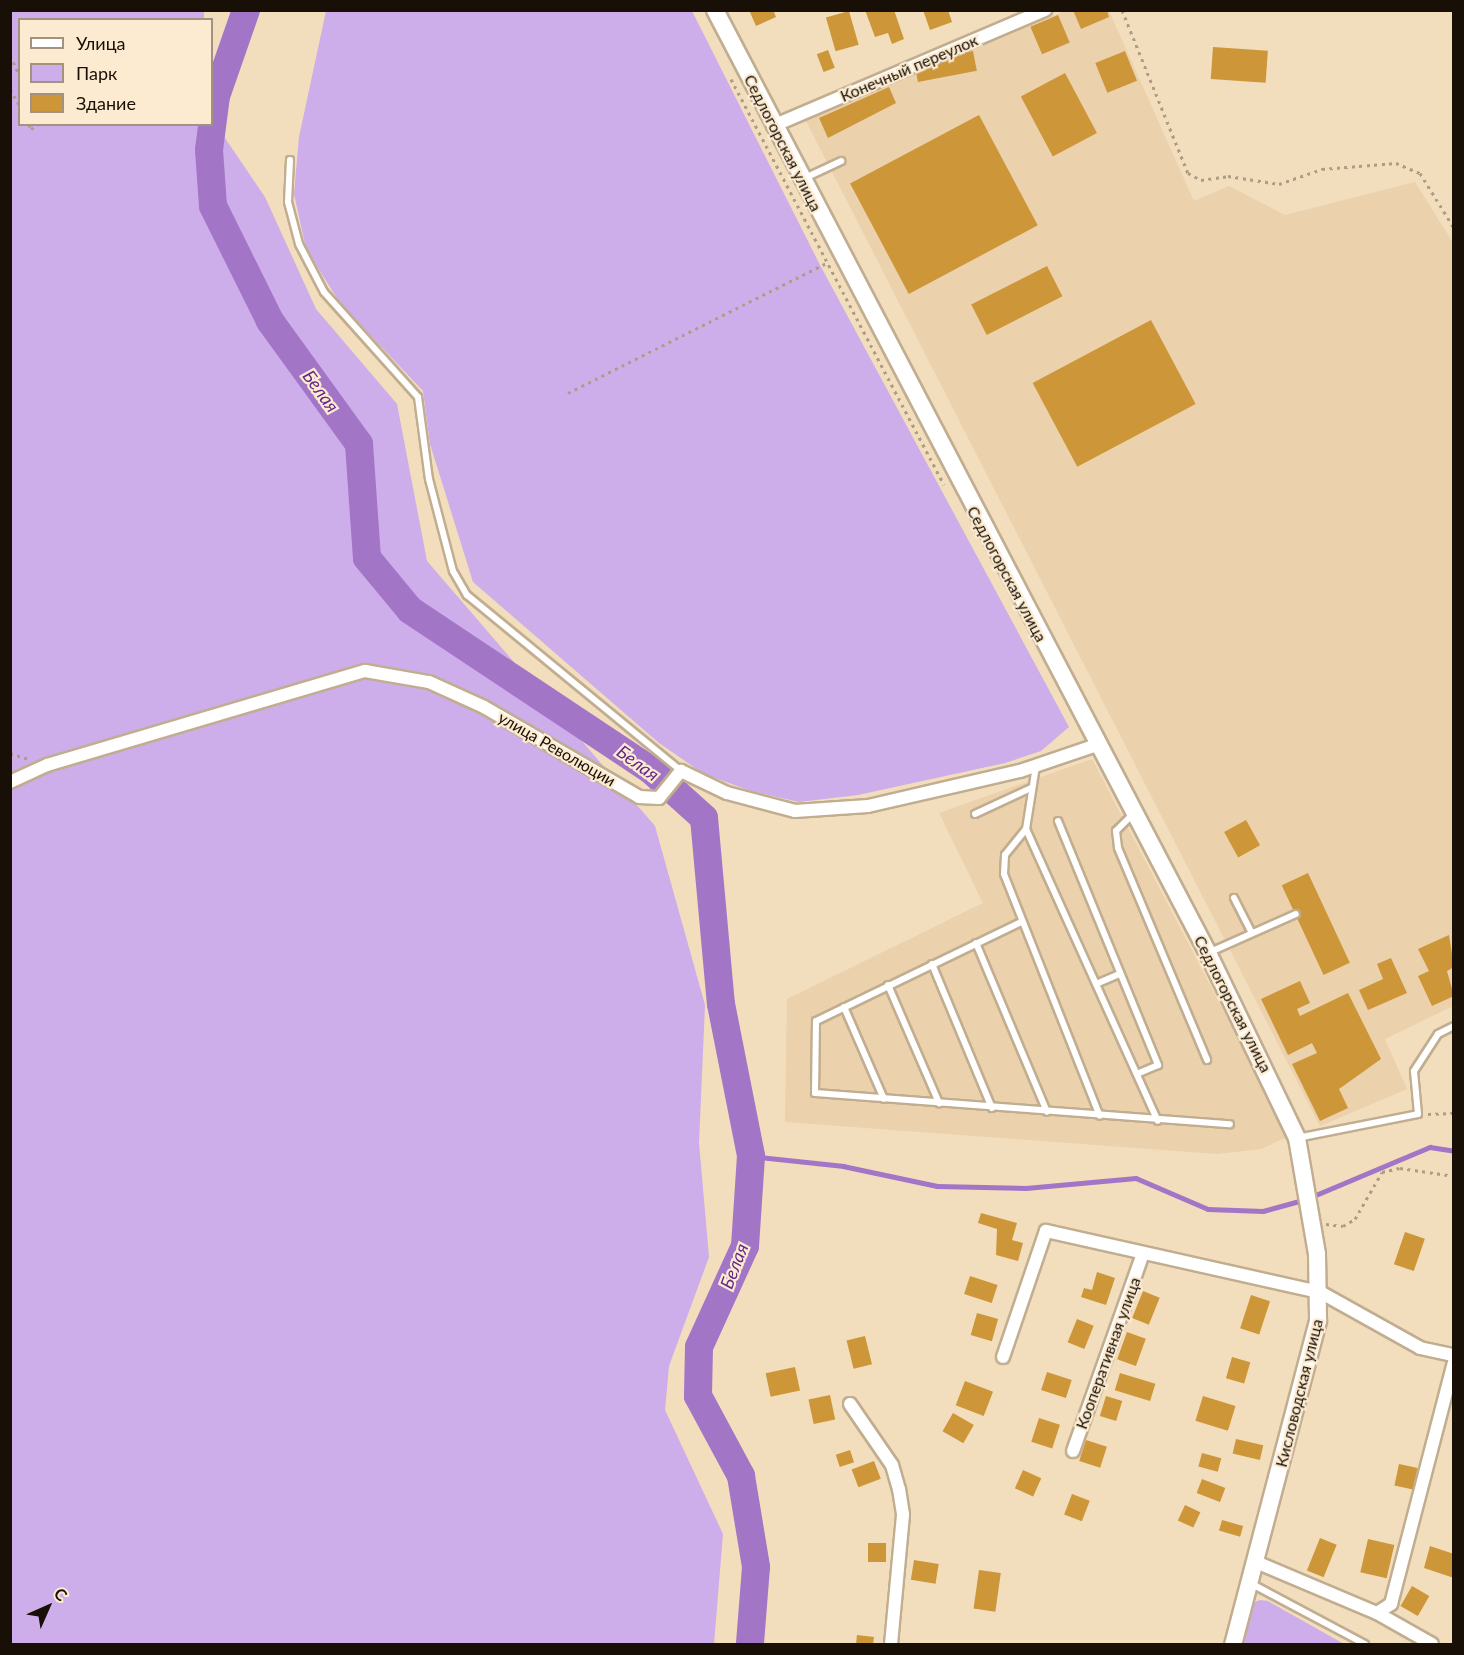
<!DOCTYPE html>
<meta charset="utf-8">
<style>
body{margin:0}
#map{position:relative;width:1464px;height:1655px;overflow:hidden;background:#f2ddbd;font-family:Lato,sans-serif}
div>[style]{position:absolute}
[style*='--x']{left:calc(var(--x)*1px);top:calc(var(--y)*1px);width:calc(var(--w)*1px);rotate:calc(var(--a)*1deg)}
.built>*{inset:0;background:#ebd1ac}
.green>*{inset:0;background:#cdadea}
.stream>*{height:4.5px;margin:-2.25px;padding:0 2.25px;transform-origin:2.25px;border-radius:2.25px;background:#a275c6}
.river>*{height:28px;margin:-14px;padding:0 14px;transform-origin:14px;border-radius:14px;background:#a275c6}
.building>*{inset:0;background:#cd9638;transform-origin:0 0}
.path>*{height:3px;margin-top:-1.5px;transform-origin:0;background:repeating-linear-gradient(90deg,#ae9d84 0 3px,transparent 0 7.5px)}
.roads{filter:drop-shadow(2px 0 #c1ad8f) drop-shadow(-2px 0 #c1ad8f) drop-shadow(0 2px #c1ad8f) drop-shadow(0 -2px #c1ad8f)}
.lane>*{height:6px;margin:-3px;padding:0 3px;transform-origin:3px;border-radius:3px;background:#fff}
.street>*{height:12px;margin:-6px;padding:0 6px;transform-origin:6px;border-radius:6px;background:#fff}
.secondary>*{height:16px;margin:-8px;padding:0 8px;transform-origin:8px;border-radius:8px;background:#fff}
span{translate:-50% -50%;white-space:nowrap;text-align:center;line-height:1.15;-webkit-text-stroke:4.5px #fcebd1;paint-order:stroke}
.street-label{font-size:16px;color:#181006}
.water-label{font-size:18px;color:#622889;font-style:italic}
.frame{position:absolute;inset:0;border:12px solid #181006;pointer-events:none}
.legend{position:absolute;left:18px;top:18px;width:195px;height:108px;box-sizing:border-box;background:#fcebd1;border:2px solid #a19380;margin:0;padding:8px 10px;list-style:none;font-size:18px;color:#181006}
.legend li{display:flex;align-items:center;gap:12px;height:30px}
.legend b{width:30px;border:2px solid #a19380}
.north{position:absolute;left:18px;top:1577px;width:60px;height:60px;-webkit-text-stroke:4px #fcebd1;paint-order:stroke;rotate:45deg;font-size:16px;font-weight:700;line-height:24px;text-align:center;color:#181006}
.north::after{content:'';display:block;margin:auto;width:21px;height:27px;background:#181006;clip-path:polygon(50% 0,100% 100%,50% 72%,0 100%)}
</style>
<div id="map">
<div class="built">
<div style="clip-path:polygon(1065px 11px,1109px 11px,1194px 201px,1229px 186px,1285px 215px,1415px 182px,1453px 243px,1453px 1006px,1385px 1039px,1407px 1089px,1320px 1126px,806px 121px)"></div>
<div style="clip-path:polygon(1092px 759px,1289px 1136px,1261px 1149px,1217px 1154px,785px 1122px,787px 999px,983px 903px,939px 813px)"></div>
</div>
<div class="green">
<div style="clip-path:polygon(11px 11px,204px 11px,204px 20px,20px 20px,20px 124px,212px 124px,212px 119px,265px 197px,316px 309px,397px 404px,427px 561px,655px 826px,705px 1005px,699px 1143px,709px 1257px,669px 1366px,665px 1410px,723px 1534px,714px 1644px,11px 1644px)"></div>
<div style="clip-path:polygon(326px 11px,692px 11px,820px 265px,1069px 727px,1041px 751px,1005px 763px,858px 795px,799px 802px,751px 791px,704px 774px,659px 743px,473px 582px,430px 444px,423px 391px,340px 303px,306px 249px,294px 194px,299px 137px)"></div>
<div style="clip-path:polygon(1260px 1600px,1268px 1601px,1344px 1644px,1240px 1644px,1252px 1603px)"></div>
</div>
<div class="stream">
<div style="--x:751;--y:1156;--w:93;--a:6.2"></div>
<div style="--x:843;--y:1166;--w:96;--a:12"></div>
<div style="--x:937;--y:1186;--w:89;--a:1.3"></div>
<div style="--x:1026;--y:1188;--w:110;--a:-5.2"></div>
<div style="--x:1136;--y:1178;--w:78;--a:23.3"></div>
<div style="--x:1208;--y:1209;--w:55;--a:2.1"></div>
<div style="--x:1263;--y:1211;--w:41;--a:-15.4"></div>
<div style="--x:1311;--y:1197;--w:129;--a:-22.8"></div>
<div style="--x:1430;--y:1147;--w:24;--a:9"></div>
</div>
<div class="river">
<div style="--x:246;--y:10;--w:91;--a:109.2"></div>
<div style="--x:216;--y:96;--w:54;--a:97.4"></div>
<div style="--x:209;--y:150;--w:56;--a:85.9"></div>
<div style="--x:213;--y:206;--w:128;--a:63.6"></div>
<div style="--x:270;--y:321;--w:152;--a:54.1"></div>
<div style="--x:359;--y:444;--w:114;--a:86"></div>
<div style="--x:367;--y:558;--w:67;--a:50.4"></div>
<div style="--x:410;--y:610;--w:291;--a:33.6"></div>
<div style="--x:652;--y:771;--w:70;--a:42.1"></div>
<div style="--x:704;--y:818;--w:187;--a:84.8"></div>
<div style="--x:721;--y:1004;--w:155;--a:78.8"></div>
<div style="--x:751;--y:1156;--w:90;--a:93.8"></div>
<div style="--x:745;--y:1246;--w:111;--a:114.5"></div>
<div style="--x:699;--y:1347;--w:49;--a:91.2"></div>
<div style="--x:698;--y:1396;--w:91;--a:61.7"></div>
<div style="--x:741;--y:1476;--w:92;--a:80.6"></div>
<div style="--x:756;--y:1567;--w:77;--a:94.5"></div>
</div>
<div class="building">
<div style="clip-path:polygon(749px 10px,773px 10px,776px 17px,756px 26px)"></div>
<div style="clip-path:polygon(865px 10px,894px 10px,904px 39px,892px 44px,888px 33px,875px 37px)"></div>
<div style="clip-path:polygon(923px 10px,948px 10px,952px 22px,930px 30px)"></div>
<div style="clip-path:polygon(1073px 10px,1107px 10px,1109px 17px,1081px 29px)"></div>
<div style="left:849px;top:11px;width:35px;height:24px;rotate:74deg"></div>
<div style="left:1058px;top:15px;width:30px;height:30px;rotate:67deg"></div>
<div style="left:1213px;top:47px;width:55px;height:32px;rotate:4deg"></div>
<div style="left:828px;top:50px;width:19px;height:12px;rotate:69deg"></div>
<div style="left:973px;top:51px;width:20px;height:60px;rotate:79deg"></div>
<div style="left:1125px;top:51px;width:32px;height:32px;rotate:68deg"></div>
<div style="left:1065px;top:73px;width:68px;height:50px;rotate:62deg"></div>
<div style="clip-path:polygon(889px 87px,896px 103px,828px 138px,819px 118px)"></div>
<div style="left:979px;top:115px;width:125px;height:146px;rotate:62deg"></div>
<div style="left:1047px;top:266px;width:34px;height:85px;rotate:63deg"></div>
<div style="left:1151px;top:320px;width:95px;height:134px;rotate:62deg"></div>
<div style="left:1246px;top:820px;width:29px;height:25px;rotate:61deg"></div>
<div style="left:1308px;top:873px;width:99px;height:29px;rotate:65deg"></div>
<div style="clip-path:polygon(1449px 935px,1454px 967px,1447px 971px,1454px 996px,1432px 1006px,1418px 976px,1429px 971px,1418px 949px)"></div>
<div style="clip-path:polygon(1391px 958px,1407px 993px,1368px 1010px,1359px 990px,1383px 979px,1377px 964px)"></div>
<div style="clip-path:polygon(1300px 981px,1310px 1003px,1297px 1009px,1300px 1016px,1348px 993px,1381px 1059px,1339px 1089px,1348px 1108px,1320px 1121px,1292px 1064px,1317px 1053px,1312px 1043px,1288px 1055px,1261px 999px)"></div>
<div style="clip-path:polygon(981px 1213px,1017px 1223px,1012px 1240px,1023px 1243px,1018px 1261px,996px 1255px,997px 1229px,978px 1223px)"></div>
<div style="left:1405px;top:1232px;width:21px;height:34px;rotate:19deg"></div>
<div style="clip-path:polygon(1097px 1272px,1115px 1278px,1106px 1305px,1081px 1297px,1084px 1288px,1092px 1290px)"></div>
<div style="left:970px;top:1276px;width:29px;height:19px;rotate:18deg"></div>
<div style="left:1143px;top:1291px;width:18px;height:29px;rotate:22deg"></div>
<div style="left:1251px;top:1295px;width:20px;height:35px;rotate:18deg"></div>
<div style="left:977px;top:1313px;width:22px;height:23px;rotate:16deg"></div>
<div style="left:1077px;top:1319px;width:18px;height:25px;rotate:22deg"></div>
<div style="left:1127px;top:1332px;width:20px;height:29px;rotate:20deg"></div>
<div style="left:865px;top:1336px;width:29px;height:19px;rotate:76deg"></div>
<div style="left:1232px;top:1357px;width:19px;height:22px;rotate:16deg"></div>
<div style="left:795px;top:1367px;width:24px;height:30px;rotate:78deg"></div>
<div style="left:1047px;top:1372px;width:26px;height:19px;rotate:18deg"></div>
<div style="left:1120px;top:1373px;width:37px;height:18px;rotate:17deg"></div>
<div style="left:965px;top:1381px;width:30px;height:26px;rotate:21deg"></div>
<div style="left:830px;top:1395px;width:25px;height:22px;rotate:78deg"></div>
<div style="left:1106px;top:1396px;width:17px;height:21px;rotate:17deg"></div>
<div style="left:1203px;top:1396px;width:34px;height:26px;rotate:17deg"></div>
<div style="left:953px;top:1413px;width:24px;height:21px;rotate:30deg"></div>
<div style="left:1039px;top:1418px;width:22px;height:25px;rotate:18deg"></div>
<div style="left:1236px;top:1439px;width:28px;height:15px;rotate:13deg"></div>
<div style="left:1086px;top:1440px;width:22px;height:22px;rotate:18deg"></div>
<div style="left:850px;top:1450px;width:13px;height:15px;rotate:72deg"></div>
<div style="left:1202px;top:1453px;width:20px;height:14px;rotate:15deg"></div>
<div style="left:874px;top:1461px;width:19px;height:24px;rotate:69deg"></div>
<div style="left:1399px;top:1464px;width:19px;height:22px;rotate:12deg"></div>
<div style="left:1023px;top:1470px;width:20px;height:20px;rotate:24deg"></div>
<div style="left:1202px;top:1479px;width:25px;height:15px;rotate:21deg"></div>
<div style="left:1072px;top:1494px;width:19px;height:22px;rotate:21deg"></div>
<div style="left:1185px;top:1505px;width:17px;height:17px;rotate:25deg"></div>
<div style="left:1222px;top:1520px;width:22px;height:11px;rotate:16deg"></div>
<div style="left:1320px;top:1538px;width:18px;height:35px;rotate:22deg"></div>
<div style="left:1368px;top:1539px;width:27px;height:34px;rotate:13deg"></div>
<div style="left:868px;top:1543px;width:18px;height:19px"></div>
<div style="clip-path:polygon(1430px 1546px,1454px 1554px,1454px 1578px,1424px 1568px)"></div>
<div style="left:914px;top:1560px;width:25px;height:20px;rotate:9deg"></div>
<div style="left:979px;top:1570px;width:22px;height:39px;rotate:8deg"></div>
<div style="left:1412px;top:1586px;width:20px;height:23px;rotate:30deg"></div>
<div style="clip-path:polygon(857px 1635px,874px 1637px,873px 1644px,856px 1644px)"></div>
</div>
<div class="path">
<div style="--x:1122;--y:10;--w:176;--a:68"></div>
<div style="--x:1188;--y:173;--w:15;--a:28"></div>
<div style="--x:1201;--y:180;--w:27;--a:-8"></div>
<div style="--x:1228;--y:176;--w:52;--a:8.9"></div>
<div style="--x:1279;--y:184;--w:46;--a:-19.2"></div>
<div style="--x:1322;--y:169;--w:74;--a:-4.6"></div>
<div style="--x:1396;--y:163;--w:26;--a:23"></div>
<div style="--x:1420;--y:173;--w:65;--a:58.3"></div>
<div style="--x:10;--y:55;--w:23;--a:65"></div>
<div style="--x:731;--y:79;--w:458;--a:62.3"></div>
<div style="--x:10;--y:89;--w:20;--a:60"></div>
<div style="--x:29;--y:124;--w:5;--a:68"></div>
<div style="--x:31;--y:129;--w:9;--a:-32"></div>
<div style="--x:568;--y:393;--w:288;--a:-26.7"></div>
<div style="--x:10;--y:753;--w:20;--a:18"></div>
<div style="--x:1428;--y:1114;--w:26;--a:-2"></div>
<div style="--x:1326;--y:1224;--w:17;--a:7"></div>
<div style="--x:1343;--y:1226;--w:14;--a:-30"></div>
<div style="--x:1355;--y:1219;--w:54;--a:-60.1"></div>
<div style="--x:1382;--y:1172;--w:18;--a:-13"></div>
<div style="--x:1400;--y:1168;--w:55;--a:8.4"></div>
</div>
<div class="roads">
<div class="lane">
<div style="--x:290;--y:160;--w:42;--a:92.7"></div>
<div style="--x:288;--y:202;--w:43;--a:75.3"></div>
<div style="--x:299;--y:244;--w:54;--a:62.5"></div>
<div style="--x:324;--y:292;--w:141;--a:48.2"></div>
<div style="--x:418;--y:397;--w:83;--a:82.4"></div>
<div style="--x:429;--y:479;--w:95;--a:75.4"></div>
<div style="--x:453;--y:571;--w:28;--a:60"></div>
<div style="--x:467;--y:595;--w:277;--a:39.4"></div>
<div style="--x:805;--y:178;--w:40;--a:-25"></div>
<div style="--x:1036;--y:766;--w:64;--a:99"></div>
<div style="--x:1026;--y:829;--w:320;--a:65.7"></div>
<div style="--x:975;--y:814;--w:62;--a:-24.9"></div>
<div style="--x:1133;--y:814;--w:24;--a:135"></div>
<div style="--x:1116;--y:831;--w:17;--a:83"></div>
<div style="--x:1118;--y:848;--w:230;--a:67.2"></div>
<div style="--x:1058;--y:821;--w:264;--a:67.7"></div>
<div style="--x:1158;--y:1065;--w:23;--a:157"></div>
<div style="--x:1026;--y:829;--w:33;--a:129"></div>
<div style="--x:1005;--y:855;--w:19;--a:93"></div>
<div style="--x:1004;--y:874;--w:260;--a:68.4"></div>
<div style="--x:1234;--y:898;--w:39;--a:63"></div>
<div style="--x:1019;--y:923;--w:225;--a:154.2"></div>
<div style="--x:816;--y:1021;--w:72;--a:90.8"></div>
<div style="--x:815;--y:1093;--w:416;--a:4.3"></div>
<div style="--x:976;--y:943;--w:183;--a:67.2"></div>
<div style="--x:1208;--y:953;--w:96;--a:-23.9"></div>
<div style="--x:932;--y:964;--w:156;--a:67.4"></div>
<div style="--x:1096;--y:984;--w:26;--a:-23"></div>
<div style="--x:888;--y:985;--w:129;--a:66.6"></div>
<div style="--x:844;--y:1007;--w:100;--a:66.5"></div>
<div style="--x:1297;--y:1138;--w:123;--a:-11.2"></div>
<div style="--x:1418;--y:1114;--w:43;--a:-95.3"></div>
<div style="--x:1414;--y:1071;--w:44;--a:-57"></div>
<div style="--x:1438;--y:1034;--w:18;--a:-27"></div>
<div style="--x:1252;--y:1584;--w:128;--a:28"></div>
</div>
<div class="street">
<div style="--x:773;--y:126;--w:296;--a:-23.1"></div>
<div style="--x:10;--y:782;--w:41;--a:-24.7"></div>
<div style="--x:47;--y:765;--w:332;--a:-16.5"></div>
<div style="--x:365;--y:671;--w:65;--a:9.8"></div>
<div style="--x:429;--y:682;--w:60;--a:24.4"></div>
<div style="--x:484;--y:707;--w:179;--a:30.1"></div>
<div style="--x:639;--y:797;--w:20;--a:3"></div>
<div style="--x:659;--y:798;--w:35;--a:-51"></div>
<div style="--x:681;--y:771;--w:51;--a:25.6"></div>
<div style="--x:727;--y:793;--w:70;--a:14.8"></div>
<div style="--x:795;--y:811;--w:73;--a:-3.9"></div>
<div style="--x:868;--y:806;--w:156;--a:-13"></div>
<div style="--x:1020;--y:771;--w:81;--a:-18.7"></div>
<div style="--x:1003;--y:1357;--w:133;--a:-71.2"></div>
<div style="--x:1046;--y:1231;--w:281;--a:12.6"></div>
<div style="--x:1320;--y:1292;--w:115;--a:29.2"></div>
<div style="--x:1420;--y:1348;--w:35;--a:12"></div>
<div style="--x:850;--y:1404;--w:74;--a:55.5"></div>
<div style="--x:892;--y:1465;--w:25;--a:74"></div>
<div style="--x:899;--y:1489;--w:26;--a:81"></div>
<div style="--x:903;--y:1515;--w:130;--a:95.3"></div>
<div style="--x:1073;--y:1451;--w:207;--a:-70.5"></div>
<div style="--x:1256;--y:1562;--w:131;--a:22.9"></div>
<div style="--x:1377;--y:1613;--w:17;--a:-33"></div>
<div style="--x:1391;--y:1604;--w:249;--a:-75.4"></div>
<div style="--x:1377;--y:1613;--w:63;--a:29.4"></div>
</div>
<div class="secondary">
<div style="--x:715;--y:10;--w:1064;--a:62.4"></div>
<div style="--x:1208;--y:953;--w:205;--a:64.3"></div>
<div style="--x:1297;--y:1138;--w:118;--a:80.2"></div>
<div style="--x:1317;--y:1254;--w:67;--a:89.1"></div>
<div style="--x:1318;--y:1321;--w:334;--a:104.7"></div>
</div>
</div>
<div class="street-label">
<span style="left:909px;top:68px;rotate:-23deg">Конечный переулок</span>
<span style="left:783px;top:143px;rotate:63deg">Седлогорская улица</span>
<span style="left:1007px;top:574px;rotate:62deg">Седлогорская улица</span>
<span style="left:557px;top:749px;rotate:30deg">улица Революции</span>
<span style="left:1233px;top:1004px;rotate:63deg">Седлогорская улица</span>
<span style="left:1108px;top:1353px;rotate:-70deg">Кооперативная улица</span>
<span style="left:1299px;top:1393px;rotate:-76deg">Кисловодская улица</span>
</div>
<div class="water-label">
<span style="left:321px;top:391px;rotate:54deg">Белая</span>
<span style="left:638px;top:763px;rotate:36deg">Белая</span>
<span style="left:734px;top:1266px;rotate:-69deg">Белая</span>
</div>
<div class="frame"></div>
<ul class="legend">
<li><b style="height:8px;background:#fff"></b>Улица</li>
<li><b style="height:16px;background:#cdadea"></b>Парк</li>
<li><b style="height:16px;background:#cd9638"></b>Здание</li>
</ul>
<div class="north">С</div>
</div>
